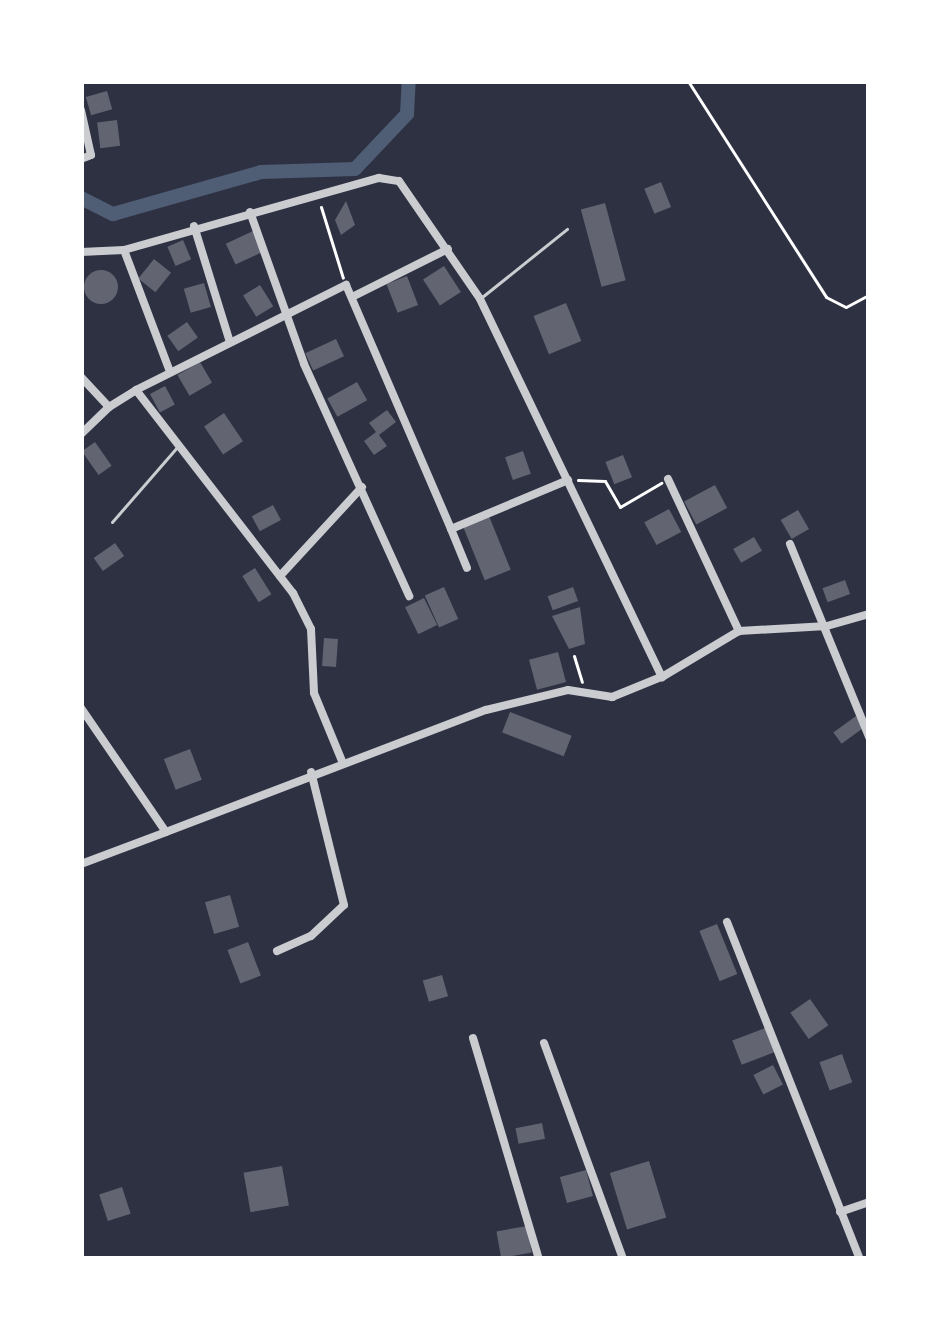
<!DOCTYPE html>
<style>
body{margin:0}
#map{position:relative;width:950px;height:1340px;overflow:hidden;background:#2d3142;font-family:"Noto Sans",sans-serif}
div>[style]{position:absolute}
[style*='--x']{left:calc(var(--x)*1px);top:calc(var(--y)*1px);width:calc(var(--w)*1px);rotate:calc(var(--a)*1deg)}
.canal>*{height:14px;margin:-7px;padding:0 7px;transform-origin:7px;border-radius:7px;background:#4f5d75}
.building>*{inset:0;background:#626471;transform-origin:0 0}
.round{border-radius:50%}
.path>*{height:3px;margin:-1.5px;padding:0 1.5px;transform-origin:1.5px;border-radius:1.5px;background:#fff}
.service>*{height:3px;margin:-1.5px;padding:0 1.5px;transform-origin:1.5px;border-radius:1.5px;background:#caccd0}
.minor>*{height:8px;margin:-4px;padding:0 4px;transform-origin:4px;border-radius:4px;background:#caccd0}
span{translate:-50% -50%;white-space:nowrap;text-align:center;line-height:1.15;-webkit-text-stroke:10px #fff;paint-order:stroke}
.frame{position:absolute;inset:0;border:84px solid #fff;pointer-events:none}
</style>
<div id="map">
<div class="canal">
<div style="--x:81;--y:198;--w:36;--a:27"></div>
<div style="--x:113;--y:214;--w:154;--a:-15.8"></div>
<div style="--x:261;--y:172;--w:94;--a:-1.8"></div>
<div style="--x:355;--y:169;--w:76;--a:-46.6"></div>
<div style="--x:407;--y:114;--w:33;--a:-87"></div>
</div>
<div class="building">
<div style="left:107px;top:91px;width:19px;height:22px;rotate:74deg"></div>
<div style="left:117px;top:120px;width:26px;height:20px;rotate:83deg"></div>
<div style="left:661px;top:182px;width:27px;height:18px;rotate:68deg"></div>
<div style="clip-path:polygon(346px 201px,355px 225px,341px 235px,335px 220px)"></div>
<div style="left:605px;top:203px;width:80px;height:25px;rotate:75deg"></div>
<div style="left:253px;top:231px;width:23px;height:30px;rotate:65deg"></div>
<div style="left:183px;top:240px;width:21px;height:17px;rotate:67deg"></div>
<div style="left:154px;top:259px;width:22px;height:25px;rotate:39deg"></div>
<div style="left:444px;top:266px;width:31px;height:25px;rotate:57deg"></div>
<div class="round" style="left:84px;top:270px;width:34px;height:34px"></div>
<div style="left:407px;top:276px;width:31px;height:22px;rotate:69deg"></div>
<div style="left:204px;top:283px;width:25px;height:21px;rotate:74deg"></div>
<div style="left:260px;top:285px;width:25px;height:20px;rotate:58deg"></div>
<div style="left:566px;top:303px;width:41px;height:35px;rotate:68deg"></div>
<div style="left:187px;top:322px;width:19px;height:24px;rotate:55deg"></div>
<div style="left:336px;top:339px;width:19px;height:34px;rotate:65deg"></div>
<div style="left:200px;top:362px;width:24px;height:26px;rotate:60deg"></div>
<div style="left:357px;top:382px;width:21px;height:34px;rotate:61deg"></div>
<div style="left:165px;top:386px;width:21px;height:17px;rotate:62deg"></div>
<div style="clip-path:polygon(387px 410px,396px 422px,379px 435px,387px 446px,374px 455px,364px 441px,376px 432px,369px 423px)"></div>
<div style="left:224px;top:413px;width:34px;height:24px;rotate:56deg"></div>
<div style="left:95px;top:442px;width:29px;height:16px;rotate:55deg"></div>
<div style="left:523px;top:451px;width:24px;height:19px;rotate:71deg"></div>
<div style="left:623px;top:455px;width:24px;height:19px;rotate:68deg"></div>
<div style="left:715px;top:485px;width:26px;height:35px;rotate:62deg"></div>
<div style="left:273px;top:505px;width:17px;height:24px;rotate:62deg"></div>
<div style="left:669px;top:509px;width:26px;height:28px;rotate:62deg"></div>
<div style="left:798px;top:510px;width:22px;height:20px;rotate:60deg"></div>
<div style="left:489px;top:516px;width:58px;height:28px;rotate:68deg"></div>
<div style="left:754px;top:537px;width:16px;height:24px;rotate:60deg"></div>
<div style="left:115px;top:543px;width:16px;height:26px;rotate:55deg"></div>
<div style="left:255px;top:568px;width:31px;height:15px;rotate:58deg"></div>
<div style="left:845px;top:580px;width:15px;height:24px;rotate:70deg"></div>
<div style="left:444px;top:587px;width:35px;height:21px;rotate:66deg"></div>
<div style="left:573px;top:587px;width:15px;height:27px;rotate:70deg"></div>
<div style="left:424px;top:598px;width:30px;height:21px;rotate:64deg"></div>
<div style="clip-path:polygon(580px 607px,585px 644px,569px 649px,552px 616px)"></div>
<div style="left:324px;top:638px;width:14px;height:28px;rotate:4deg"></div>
<div style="left:558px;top:652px;width:31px;height:30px;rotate:75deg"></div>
<div style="left:510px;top:712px;width:66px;height:22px;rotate:21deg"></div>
<div style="left:856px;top:716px;width:14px;height:28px;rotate:54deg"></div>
<div style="left:190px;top:749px;width:33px;height:28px;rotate:69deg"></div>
<div style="left:230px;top:895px;width:33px;height:26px;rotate:74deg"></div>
<div style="left:717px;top:924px;width:54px;height:19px;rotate:68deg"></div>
<div style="left:248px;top:942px;width:36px;height:22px;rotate:69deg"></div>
<div style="left:442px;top:975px;width:22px;height:20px;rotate:74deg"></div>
<div style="left:810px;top:999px;width:32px;height:24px;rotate:55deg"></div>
<div style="left:765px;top:1028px;width:26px;height:35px;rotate:69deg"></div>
<div style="left:842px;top:1054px;width:30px;height:24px;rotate:70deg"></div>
<div style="left:773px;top:1065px;width:22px;height:22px;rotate:63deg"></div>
<div style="left:542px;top:1123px;width:16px;height:27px;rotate:79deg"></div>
<div style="left:649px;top:1161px;width:59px;height:41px;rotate:73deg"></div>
<div style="left:282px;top:1166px;width:40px;height:39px;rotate:80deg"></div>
<div style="left:586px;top:1170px;width:27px;height:27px;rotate:75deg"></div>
<div style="left:122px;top:1187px;width:28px;height:24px;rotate:72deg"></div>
<div style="left:527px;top:1226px;width:27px;height:31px;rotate:80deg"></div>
</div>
<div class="path">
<div style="--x:688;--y:81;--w:256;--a:57.4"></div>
<div style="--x:826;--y:297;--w:22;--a:27"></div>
<div style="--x:846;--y:307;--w:26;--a:-28"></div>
<div style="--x:321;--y:207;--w:74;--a:72.8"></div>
<div style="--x:578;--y:480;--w:27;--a:2"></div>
<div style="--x:605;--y:481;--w:30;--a:60"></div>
<div style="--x:620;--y:507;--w:48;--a:-30.3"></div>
<div style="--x:574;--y:656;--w:27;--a:73"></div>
</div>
<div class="service">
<div style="--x:482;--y:297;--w:109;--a:-38.7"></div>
<div style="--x:112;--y:522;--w:101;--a:-49"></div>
</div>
<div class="minor">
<div style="--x:81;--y:110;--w:46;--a:77.5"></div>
<div style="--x:91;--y:155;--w:11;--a:158"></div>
<div style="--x:250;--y:212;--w:161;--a:70.4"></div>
<div style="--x:304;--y:364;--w:255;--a:65.6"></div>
<div style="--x:194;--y:226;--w:121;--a:72.8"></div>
<div style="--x:124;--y:250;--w:130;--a:69.3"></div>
<div style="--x:81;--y:252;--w:43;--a:-2.7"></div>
<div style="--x:124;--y:250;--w:265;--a:-15.8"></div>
<div style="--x:379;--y:178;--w:20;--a:9"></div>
<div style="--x:399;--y:181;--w:143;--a:55.5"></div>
<div style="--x:480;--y:299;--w:420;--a:64.3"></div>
<div style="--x:662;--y:677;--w:90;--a:-30.9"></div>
<div style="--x:739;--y:631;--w:88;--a:-3.3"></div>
<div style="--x:827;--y:626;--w:44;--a:-15.9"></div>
<div style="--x:354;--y:296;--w:105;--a:-26.6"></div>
<div style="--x:81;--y:377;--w:41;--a:47"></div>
<div style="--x:109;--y:407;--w:39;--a:136"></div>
<div style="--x:136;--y:390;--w:235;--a:-26.6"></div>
<div style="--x:346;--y:285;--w:266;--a:66.7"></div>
<div style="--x:451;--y:529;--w:127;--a:-22.7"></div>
<div style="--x:109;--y:407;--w:32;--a:-32"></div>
<div style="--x:136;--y:390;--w:257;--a:52.3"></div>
<div style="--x:293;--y:593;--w:40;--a:63.4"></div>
<div style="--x:311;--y:629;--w:64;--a:87.3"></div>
<div style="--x:314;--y:693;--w:74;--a:67.6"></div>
<div style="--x:668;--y:479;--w:168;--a:65"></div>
<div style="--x:451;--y:529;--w:42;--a:67.7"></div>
<div style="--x:790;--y:544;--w:209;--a:67.7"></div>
<div style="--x:280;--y:576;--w:121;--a:-47.3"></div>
<div style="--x:81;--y:708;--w:150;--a:55.6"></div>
<div style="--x:166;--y:832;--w:342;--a:-20.9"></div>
<div style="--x:486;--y:710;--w:84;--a:-13.7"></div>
<div style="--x:568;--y:690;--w:45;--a:9"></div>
<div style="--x:612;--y:697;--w:53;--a:-22.2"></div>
<div style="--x:81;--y:864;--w:91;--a:-20.6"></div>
<div style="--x:727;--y:922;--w:362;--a:68.5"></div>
<div style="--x:277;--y:951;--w:37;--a:-24"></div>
<div style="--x:311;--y:936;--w:45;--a:-43.2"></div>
<div style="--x:344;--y:905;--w:137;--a:-103.9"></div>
<div style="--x:473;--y:1038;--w:231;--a:73.4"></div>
<div style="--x:544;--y:1043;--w:230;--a:69.9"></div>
<div style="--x:840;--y:1212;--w:31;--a:-19"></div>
</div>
<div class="frame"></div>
</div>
